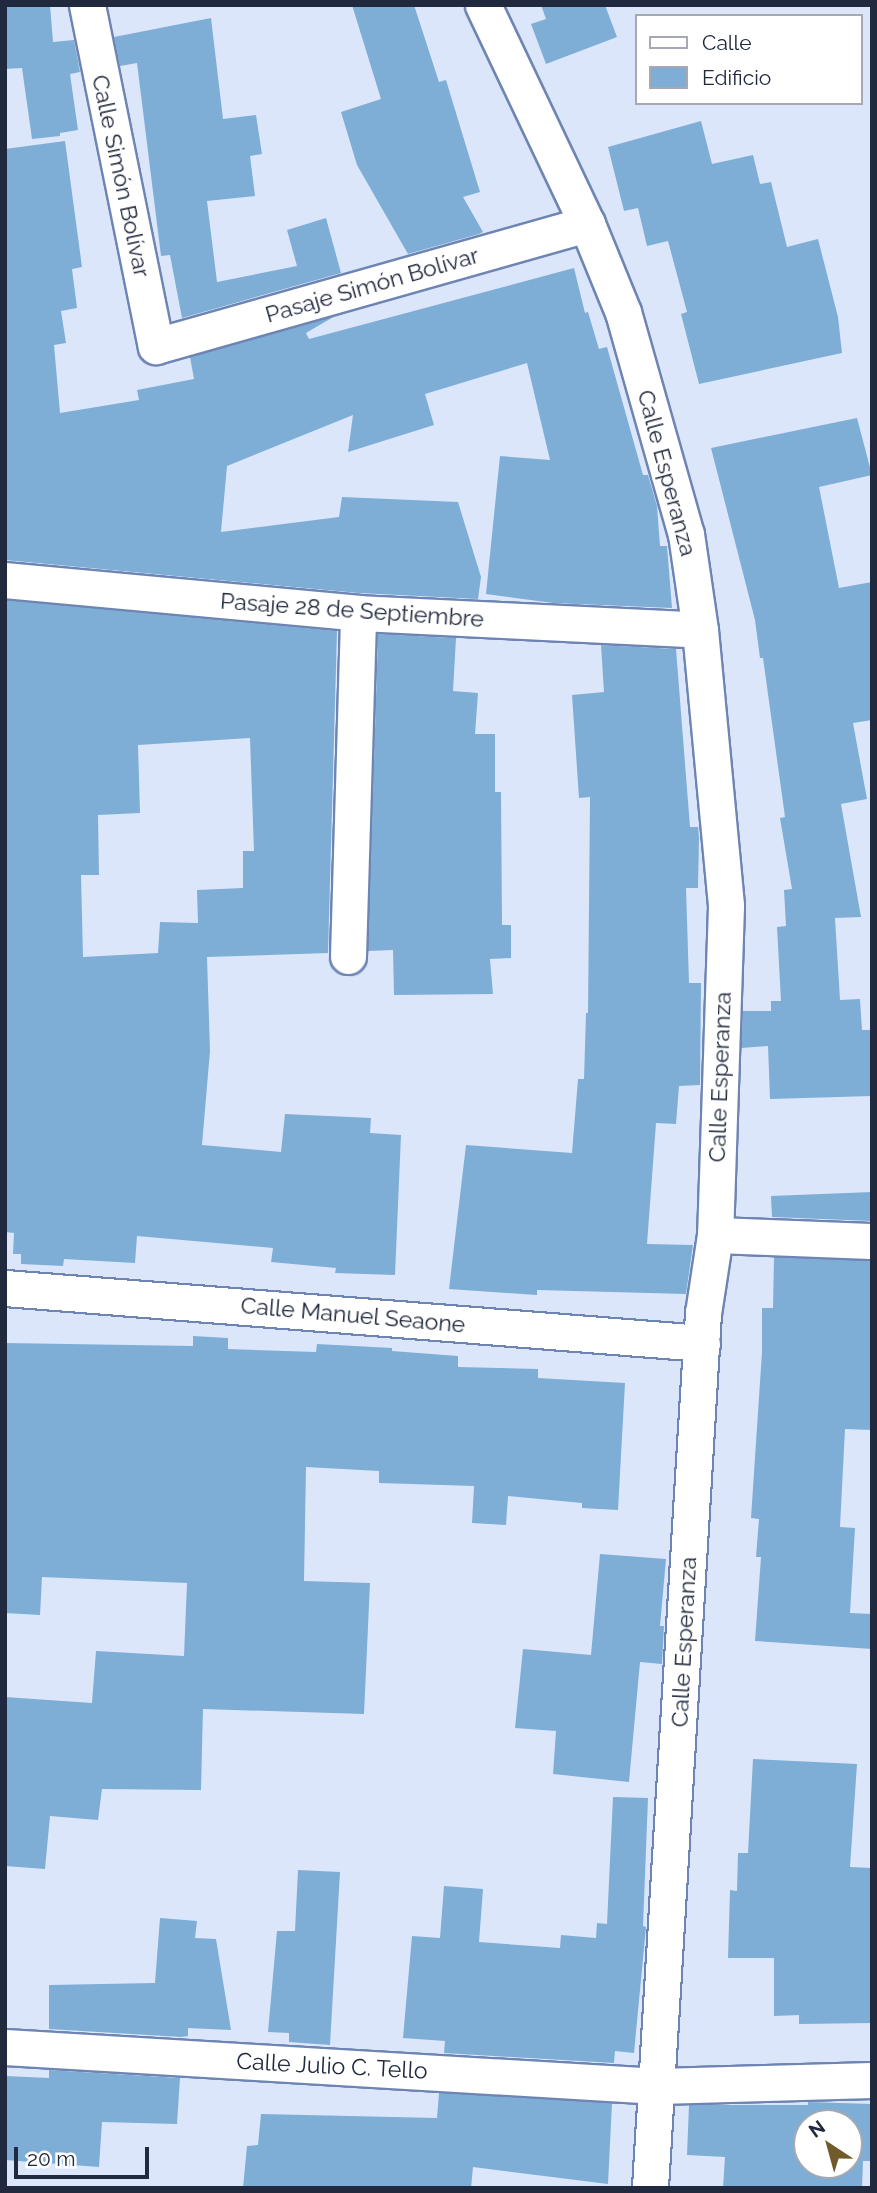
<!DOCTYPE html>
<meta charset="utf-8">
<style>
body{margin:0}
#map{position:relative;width:877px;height:2193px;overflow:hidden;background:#dbe6fb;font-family:Raleway,sans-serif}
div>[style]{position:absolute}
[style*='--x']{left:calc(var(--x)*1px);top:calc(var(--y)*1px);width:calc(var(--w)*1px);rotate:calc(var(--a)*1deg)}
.building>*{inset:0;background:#7eaed5}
.roads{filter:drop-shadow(2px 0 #6e85b4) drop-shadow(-2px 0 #6e85b4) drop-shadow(0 2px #6e85b4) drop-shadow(0 -2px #6e85b4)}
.street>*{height:35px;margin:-17.5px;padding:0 17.5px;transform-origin:17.5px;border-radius:17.5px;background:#fff}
span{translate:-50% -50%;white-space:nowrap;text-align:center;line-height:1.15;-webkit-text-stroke:5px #fff;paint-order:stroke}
.street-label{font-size:23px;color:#20293d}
.frame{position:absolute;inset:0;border:7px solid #20293d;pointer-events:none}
.legend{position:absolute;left:635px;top:14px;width:228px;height:91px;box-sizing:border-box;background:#fff;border:2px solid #a6a9b1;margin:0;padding:9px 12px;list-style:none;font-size:21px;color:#20293d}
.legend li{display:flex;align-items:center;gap:14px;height:35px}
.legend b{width:35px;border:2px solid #a6a9b1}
.north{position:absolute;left:793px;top:2109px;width:70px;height:70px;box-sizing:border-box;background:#fff;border:2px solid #a6a9b1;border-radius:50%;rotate:324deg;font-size:19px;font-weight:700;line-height:28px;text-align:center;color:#20293d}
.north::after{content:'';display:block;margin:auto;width:24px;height:32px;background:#725b2b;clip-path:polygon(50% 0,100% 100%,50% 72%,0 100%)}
.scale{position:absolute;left:14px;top:2147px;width:135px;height:32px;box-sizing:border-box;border:4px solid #20293d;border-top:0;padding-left:9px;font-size:21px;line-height:24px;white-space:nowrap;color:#20293d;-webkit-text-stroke:5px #fff;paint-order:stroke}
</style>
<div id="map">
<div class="building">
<div style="clip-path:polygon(5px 5px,50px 5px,53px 42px,74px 40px,80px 72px,70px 74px,78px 130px,60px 133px,60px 136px,32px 139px,22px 68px,5px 69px)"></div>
<div style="clip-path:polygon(352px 5px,414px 5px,439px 82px,446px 80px,480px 192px,463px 197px,483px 232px,479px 234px,408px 254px,357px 165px,341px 112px,381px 99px)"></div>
<div style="clip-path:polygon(541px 5px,605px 5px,617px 37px,546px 64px,531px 24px,546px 19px)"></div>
<div style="clip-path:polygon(211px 18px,223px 119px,256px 115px,262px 154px,250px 156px,255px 196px,207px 201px,217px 282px,297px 266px,287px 230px,326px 218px,341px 273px,182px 318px,170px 255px,161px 256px,137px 63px,120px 66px,114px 37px)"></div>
<div style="clip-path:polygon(701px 121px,712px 164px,753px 155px,760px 184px,771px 182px,787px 247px,818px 239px,838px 317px,842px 353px,699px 384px,681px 314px,687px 312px,668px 241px,647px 246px,638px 208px,624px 211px,608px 147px)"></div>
<div style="clip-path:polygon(65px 141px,82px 267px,72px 269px,77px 308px,61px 311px,66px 343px,54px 345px,60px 413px,139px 400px,137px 390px,194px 379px,190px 357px,335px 316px,306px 333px,309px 339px,574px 268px,585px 313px,588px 312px,599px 349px,607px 347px,643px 475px,648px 475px,657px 506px,660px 546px,667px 546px,672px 608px,553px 603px,486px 594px,500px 456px,550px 460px,527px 363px,425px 394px,434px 425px,348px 452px,353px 415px,227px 466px,221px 532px,339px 517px,342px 497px,458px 502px,481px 577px,478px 599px,359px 593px,5px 560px,5px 149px)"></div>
<div style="clip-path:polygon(857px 418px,872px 475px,819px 487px,839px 588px,872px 582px,872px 720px,853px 723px,867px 799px,841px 804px,861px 917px,835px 918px,840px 1000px,860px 999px,862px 1030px,872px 1030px,872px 1096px,770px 1099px,768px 1046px,741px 1048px,743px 1011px,771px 1011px,771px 1001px,781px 1001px,777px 927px,786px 926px,784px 890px,792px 889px,780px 818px,785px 817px,763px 658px,760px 658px,755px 620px,711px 448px)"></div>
<div style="clip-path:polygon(evenodd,5px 600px,337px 631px,328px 953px,207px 957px,210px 1051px,202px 1145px,281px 1152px,285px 1114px,371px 1118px,370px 1133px,401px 1135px,395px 1275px,335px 1273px,336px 1268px,271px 1262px,273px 1248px,137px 1236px,135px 1263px,64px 1259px,63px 1266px,21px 1264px,21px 1254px,13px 1254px,14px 1233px,5px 1232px,5px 600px,250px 738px,254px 851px,243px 851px,243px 888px,197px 890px,198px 923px,160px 922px,158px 953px,83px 957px,81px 875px,99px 875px,98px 815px,140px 813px,138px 745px,250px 738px)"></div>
<div style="clip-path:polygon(378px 634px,456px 638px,453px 691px,478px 693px,475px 734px,495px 734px,495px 792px,501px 792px,502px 925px,511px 925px,511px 958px,490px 959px,493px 994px,394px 995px,393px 950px,368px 951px)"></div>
<div style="clip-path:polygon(601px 645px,676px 649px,690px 827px,698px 827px,699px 837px,698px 888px,686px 888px,689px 983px,701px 983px,700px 1085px,679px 1086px,676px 1124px,656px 1123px,647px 1244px,693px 1245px,686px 1294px,537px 1290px,537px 1295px,449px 1289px,466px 1145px,572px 1153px,578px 1079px,584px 1079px,586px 1013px,588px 1013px,590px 797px,579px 798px,572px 695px,604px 692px)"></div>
<div style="clip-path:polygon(872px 1192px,872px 1221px,772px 1217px,771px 1196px)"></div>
<div style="clip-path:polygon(774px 1257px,872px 1261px,872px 1430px,845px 1429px,840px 1527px,855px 1528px,850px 1613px,872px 1614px,872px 1649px,755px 1641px,761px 1557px,756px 1557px,759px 1519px,751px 1518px,762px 1352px,762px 1308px,773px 1308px)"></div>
<div style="clip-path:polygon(193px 1336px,228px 1338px,228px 1349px,316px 1352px,317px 1344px,392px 1348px,392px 1351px,458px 1356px,458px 1367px,538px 1369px,538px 1378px,625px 1383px,618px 1510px,582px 1508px,582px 1503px,508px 1496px,506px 1525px,472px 1523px,474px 1486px,379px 1483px,379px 1471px,306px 1467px,304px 1581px,370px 1583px,364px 1714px,203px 1709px,201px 1790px,102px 1789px,98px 1820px,50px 1816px,45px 1869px,5px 1866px,5px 1697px,92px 1703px,96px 1651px,184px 1656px,187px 1583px,42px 1577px,40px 1615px,5px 1613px,5px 1343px,193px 1346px)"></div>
<div style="clip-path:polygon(600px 1554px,666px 1559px,660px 1626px,664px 1626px,662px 1664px,640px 1662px,629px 1782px,553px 1774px,556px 1731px,515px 1728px,523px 1649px,591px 1655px)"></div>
<div style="clip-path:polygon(753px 1759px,857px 1764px,850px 1867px,872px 1868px,872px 2023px,799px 2024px,799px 2015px,774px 2016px,774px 1958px,728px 1958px,730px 1890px,737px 1891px,738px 1853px,748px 1853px)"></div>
<div style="clip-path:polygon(613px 1797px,648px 1798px,643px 1926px,646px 1927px,634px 2053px,615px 2051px,614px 2063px,444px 2053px,445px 2041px,403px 2038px,412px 1936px,440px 1938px,444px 1886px,483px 1889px,479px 1942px,560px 1948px,561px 1935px,596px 1938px,597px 1923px,607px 1924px)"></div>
<div style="clip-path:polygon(298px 1870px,340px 1872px,330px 2045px,289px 2042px,289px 2033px,268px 2032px,277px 1931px,295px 1931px)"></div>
<div style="clip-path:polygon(160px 1918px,197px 1921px,195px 1938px,216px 1939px,231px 2030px,188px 2028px,188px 2036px,181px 2037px,49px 2029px,49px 1985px,155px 1983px)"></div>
<div style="clip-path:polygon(49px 2070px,180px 2078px,177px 2124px,102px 2122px,99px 2167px,5px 2160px,5px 2076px,49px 2078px)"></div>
<div style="clip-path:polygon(439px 2093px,612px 2103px,608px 2184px,473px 2167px,471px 2188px,243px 2188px,247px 2146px,258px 2145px,261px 2114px,437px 2118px)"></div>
<div style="clip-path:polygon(evenodd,808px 2102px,872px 2104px,872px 2161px,863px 2161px,862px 2188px,723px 2188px,725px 2157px,687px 2155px,689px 2105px,808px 2105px,808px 2102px,807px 2123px,849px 2123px,849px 2165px,807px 2165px,807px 2123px)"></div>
</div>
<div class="roads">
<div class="street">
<div style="--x:87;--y:5;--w:348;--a:78.6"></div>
<div style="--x:156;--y:346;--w:448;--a:-15.8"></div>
<div style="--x:483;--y:5;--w:242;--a:64.6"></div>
<div style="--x:587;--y:224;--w:95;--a:67.8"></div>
<div style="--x:623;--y:312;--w:231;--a:74.2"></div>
<div style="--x:686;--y:534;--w:97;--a:81.7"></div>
<div style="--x:700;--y:630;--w:277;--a:84.6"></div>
<div style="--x:726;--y:906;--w:329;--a:91.9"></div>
<div style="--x:715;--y:1235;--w:79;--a:98.7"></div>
<div style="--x:703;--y:1313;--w:877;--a:93.47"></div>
<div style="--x:5;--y:580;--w:355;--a:5.3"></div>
<div style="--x:358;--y:613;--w:342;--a:2.8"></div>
<div style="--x:348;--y:956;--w:343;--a:-88.3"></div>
<div style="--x:715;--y:1235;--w:157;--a:2.2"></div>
<div style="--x:5;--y:1288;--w:699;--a:4.51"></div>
<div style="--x:5;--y:2047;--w:654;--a:3.42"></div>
<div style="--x:658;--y:2086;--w:214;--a:-1.6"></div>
</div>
</div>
<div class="street-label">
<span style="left:121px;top:176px;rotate:78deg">Calle Simón Bolívar</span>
<span style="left:372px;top:285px;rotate:-16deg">Pasaje Simón Bolívar</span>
<span style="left:667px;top:473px;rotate:75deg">Calle Esperanza</span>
<span style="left:352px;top:610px;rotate:4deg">Pasaje 28 de Septiembre</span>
<span style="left:720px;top:1077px;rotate:-88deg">Calle Esperanza</span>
<span style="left:353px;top:1315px;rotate:5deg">Calle Manuel Seaone</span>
<span style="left:684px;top:1642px;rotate:-87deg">Calle Esperanza</span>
<span style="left:332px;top:2066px;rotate:3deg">Calle Julio C. Tello</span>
</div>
<div class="frame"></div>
<ul class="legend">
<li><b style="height:9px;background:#fff"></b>Calle</li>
<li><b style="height:19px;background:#7eaed5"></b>Edificio</li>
</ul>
<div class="north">N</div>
<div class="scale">20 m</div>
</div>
